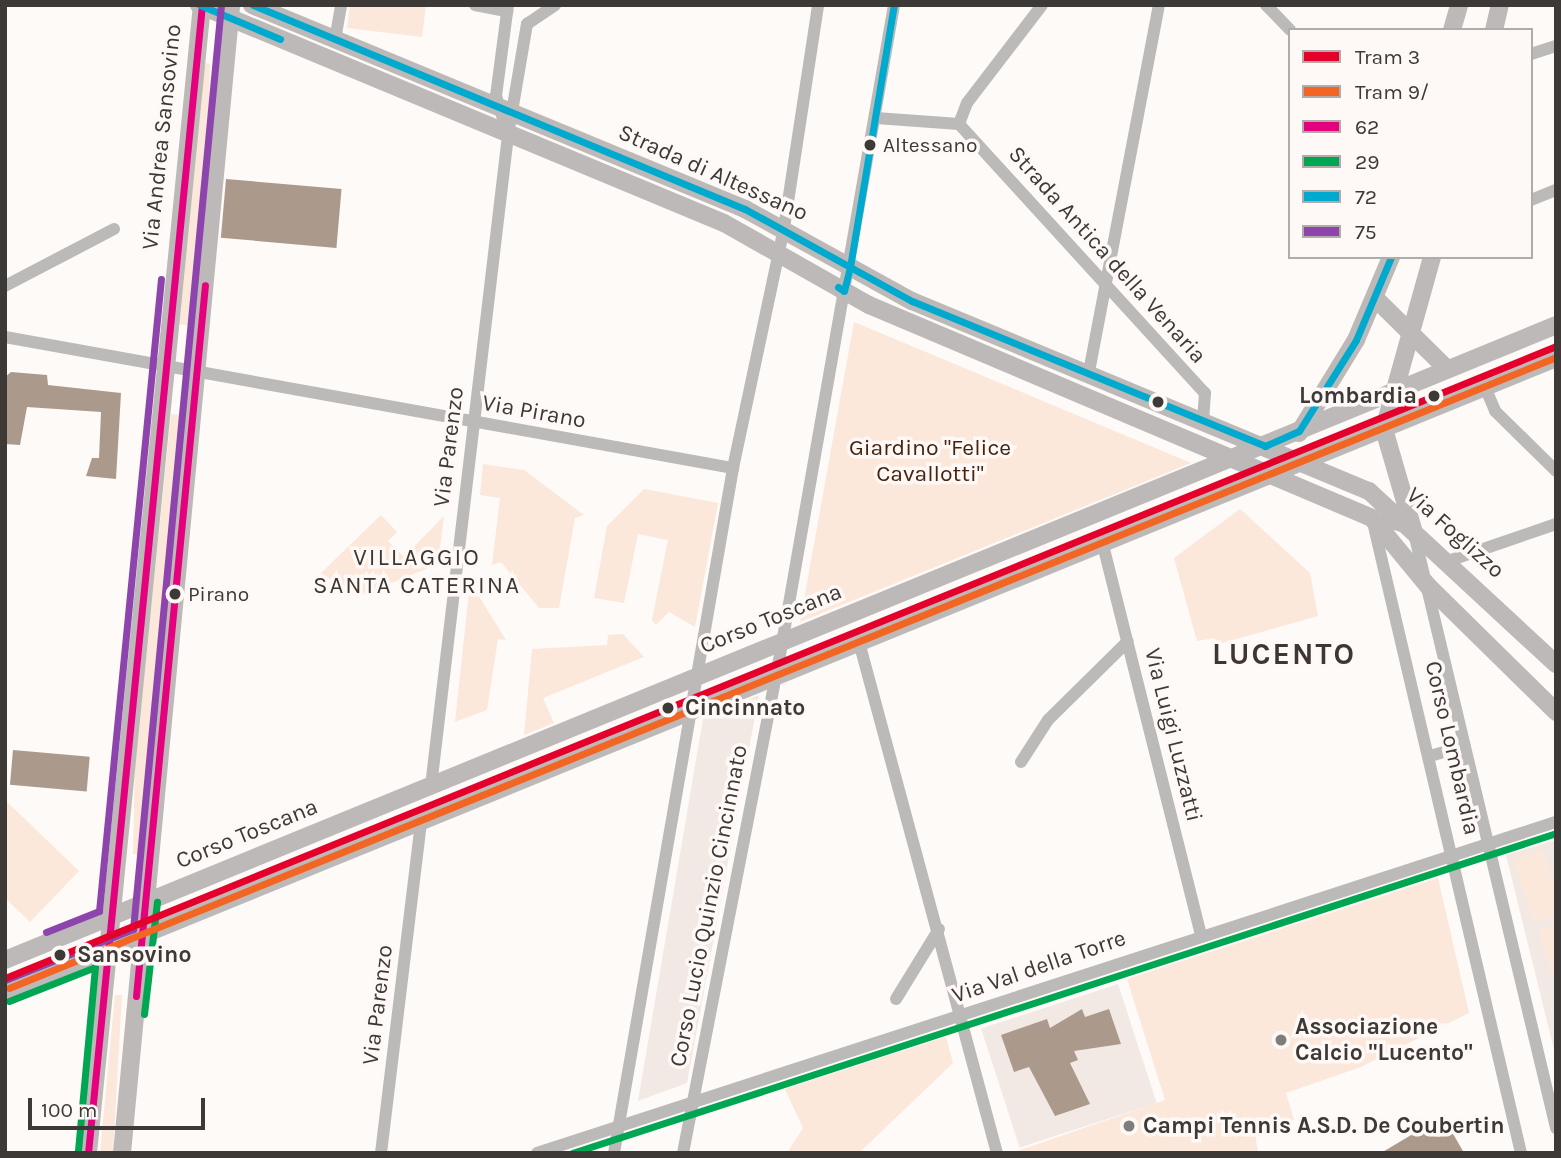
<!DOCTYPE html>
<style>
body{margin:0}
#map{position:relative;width:1561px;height:1158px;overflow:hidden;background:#fdfaf8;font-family:Karla,sans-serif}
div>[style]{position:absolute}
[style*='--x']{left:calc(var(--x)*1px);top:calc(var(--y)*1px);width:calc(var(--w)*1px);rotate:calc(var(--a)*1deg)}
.built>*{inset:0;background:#f2e9e4;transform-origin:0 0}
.green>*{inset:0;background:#fce7db}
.building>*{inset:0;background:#ab9a8c;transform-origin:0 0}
.street>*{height:12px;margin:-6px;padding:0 6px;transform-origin:6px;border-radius:6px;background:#bcbab9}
.secondary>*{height:18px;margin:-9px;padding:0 9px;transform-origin:9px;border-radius:9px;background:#bcb9b8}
.bus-1>*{height:7px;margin:-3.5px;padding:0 3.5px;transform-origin:3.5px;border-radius:3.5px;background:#e5007d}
.bus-2>*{height:7px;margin:-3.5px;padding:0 3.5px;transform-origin:3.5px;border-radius:3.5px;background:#00a651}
.bus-3>*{height:7px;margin:-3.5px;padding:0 3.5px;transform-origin:3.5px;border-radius:3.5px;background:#00a9ce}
.bus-4>*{height:7px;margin:-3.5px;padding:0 3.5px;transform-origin:3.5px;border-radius:3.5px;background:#8e44ad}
.tram-1>*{height:7px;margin:-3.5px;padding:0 3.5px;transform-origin:3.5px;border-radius:3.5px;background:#e4002b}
.tram-2>*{height:7px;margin:-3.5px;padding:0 3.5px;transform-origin:3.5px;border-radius:3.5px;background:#f26522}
.dots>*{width:19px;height:19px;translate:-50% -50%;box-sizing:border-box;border:4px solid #fef9f7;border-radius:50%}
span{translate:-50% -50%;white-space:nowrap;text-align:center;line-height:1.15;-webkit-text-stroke:7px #fef9f7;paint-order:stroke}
.bus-label{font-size:21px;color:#3d3936}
.left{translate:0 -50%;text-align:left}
.street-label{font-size:23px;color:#3d3936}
.stop-label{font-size:23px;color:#3d3936;font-weight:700}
.right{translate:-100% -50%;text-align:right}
.park-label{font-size:23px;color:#46230c}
.poi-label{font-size:23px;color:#3d3936;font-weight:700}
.neighbourhood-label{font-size:24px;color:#3e3631;letter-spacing:2px}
.district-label{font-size:30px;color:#3e3631;font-weight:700;letter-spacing:2px}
.frame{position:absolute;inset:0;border:7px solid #3d3936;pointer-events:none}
.legend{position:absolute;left:1288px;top:28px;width:245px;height:231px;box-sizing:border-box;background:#fef9f7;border:2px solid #b1acaa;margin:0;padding:9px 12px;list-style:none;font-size:21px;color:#3d3936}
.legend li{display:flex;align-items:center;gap:14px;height:35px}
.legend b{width:35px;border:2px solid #b1acaa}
.scale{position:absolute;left:28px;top:1098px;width:177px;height:32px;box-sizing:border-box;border:4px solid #3d3936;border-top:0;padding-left:9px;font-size:21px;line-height:24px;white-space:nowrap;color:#3d3936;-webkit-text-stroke:5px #fef9f7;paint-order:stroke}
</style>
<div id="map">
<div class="built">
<div style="clip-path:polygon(759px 695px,687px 1083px,638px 1101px,703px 719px)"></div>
<div style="clip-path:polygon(1556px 840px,1556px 1058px,1506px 855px)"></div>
<div style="left:1118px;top:984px;width:125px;height:144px;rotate:72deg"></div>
</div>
<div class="green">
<div style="clip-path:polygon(350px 5px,426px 5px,422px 37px,347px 28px)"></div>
<div style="clip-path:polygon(202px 62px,210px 64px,207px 168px,191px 326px,178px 324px)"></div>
<div style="clip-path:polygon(854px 322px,1191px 463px,800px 622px)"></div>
<div style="clip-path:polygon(171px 414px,182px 415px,141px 854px,133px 854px,135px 767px)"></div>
<div style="clip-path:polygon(483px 464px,524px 470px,584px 515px,575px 518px,559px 608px,539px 608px,501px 562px,492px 565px,500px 498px,480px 495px)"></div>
<div style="clip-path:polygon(644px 489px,718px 503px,695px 627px,669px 612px,656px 625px,652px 620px,668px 540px,638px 534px,624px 603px,594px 598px,607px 526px)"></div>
<div style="clip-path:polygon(1240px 509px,1310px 573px,1318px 616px,1219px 644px,1214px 638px,1197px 641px,1174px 558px)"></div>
<div style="clip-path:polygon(381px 515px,397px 532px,388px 541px,404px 557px,444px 516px,438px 564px,357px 597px,321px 573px)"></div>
<div style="clip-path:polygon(470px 582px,506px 640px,498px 639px,487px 710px,455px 722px)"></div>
<div style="clip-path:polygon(623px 634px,644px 657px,543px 698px,554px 723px,524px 735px,532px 649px,607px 645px,608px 635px)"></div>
<div style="clip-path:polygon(5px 800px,79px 871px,30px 922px,5px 898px)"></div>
<div style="clip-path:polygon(1543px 850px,1556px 888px,1556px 915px,1534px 922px,1513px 859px)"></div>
<div style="clip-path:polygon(1438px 878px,1469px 1013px,1361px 1067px,1286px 1093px,1294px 1120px,1255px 1133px,1258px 1153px,1012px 1153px,1165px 1100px,1127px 979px)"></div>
<div style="clip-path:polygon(1556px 924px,1556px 972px,1552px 973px,1538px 930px)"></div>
<div style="clip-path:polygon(115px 995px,122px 995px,113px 1153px,100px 1153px)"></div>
<div style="clip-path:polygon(946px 1037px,953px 1063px,859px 1153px,787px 1153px,803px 1128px,785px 1089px)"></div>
</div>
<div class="building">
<div style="left:226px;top:179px;width:116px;height:59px;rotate:5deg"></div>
<div style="clip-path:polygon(11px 372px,47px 375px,48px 385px,121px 393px,116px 479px,86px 476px,92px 458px,99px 458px,101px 412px,27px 407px,20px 445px,5px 444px,5px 377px)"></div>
<div style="left:13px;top:750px;width:77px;height:35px;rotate:5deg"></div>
<div style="clip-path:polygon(1082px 1009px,1085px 1017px,1109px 1009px,1121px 1044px,1074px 1051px,1078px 1060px,1070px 1063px,1090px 1104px,1055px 1116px,1029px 1067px,1014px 1072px,1001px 1035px,1047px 1019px,1050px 1028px)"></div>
<div style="clip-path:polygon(1443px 1116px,1464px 1153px,1381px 1153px)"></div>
</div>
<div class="street">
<div style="--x:475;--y:5;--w:33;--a:11"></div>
<div style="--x:1042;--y:5;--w:123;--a:127.4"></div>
<div style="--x:967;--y:103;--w:22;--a:111"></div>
<div style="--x:959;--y:124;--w:365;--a:47.6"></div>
<div style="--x:1205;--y:393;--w:29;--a:94"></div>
<div style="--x:1266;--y:5;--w:35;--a:46"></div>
<div style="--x:335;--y:40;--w:36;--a:-80"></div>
<div style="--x:1531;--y:54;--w:26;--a:-18"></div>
<div style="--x:876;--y:118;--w:83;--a:4.1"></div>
<div style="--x:508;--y:135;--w:41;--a:-107.1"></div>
<div style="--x:496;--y:96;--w:92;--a:-82.5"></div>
<div style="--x:1531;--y:200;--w:27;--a:-22"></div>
<div style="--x:5;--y:286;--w:123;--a:-27.6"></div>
<div style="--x:5;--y:337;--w:740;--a:10.2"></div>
<div style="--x:1088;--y:377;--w:379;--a:-79.2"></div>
<div style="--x:1485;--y:387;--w:26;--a:67"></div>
<div style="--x:1495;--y:411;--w:86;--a:44.5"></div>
<div style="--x:1103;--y:545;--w:402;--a:75.9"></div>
<div style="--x:1451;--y:560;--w:111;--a:-18.9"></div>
<div style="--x:859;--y:642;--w:529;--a:74.89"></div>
<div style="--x:1430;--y:756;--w:36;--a:-16"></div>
<div style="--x:1021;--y:762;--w:50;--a:-57.3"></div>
<div style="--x:1048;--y:720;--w:112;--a:-44.6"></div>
<div style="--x:431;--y:786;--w:656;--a:-83.25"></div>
<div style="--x:508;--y:135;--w:113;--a:-80.3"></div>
<div style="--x:527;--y:24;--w:34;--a:-34"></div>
<div style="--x:896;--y:999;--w:82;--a:-58.4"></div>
<div style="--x:381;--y:1153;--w:334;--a:-83.1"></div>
<div style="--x:537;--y:1153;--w:1071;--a:-18"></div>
<div style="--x:614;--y:1153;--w:695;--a:-80.14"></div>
<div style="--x:733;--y:468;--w:245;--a:-78"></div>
<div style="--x:784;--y:228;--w:226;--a:-81.3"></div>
<div style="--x:683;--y:1153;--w:507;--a:-78.98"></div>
<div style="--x:780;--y:655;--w:660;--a:-80.05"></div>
<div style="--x:1521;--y:1153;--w:652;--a:-103.21"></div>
<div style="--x:1372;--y:518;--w:42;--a:15"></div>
<div style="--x:1413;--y:529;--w:616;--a:76.57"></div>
</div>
<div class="secondary">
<div style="--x:199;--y:5;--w:568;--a:22.55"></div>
<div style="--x:724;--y:223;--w:167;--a:29.5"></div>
<div style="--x:869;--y:305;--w:546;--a:22.95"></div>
<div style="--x:1372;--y:518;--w:88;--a:50.5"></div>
<div style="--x:1428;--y:586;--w:180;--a:44.5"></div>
<div style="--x:252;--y:5;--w:534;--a:22.48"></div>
<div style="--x:745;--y:209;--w:191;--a:28.9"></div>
<div style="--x:912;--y:301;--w:495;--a:22.6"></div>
<div style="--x:1369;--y:491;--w:255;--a:42.8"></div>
<div style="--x:1452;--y:30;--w:26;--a:-74"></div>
<div style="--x:1494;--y:30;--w:26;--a:-77"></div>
<div style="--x:1376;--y:299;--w:100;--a:44.6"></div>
<div style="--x:1299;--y:433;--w:109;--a:-58.5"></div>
<div style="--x:1356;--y:340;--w:90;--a:-67.1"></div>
<div style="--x:1413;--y:529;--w:104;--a:-106.2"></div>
<div style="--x:1384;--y:429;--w:179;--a:-74.4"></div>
<div style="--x:5;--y:960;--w:1676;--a:-22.26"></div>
<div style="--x:5;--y:991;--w:1675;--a:-22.2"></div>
<div style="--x:88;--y:1153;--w:1154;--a:-84.33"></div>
<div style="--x:122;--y:1153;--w:1151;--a:-84.57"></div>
</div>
<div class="bus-1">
<div style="--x:136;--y:996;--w:714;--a:-84.46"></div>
<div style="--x:88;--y:1153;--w:1154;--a:-84.33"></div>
</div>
<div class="bus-2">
<div style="--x:9;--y:1001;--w:92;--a:-21.6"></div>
<div style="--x:95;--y:967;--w:186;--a:95.3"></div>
<div style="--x:144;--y:1014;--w:113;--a:-83.4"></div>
<div style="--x:572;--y:1153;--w:1035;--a:-18.01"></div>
</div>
<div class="bus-3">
<div style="--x:200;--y:5;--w:87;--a:23"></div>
<div style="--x:253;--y:5;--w:533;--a:22.52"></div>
<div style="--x:745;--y:209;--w:191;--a:28.9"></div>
<div style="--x:912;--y:301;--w:382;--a:22.3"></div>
<div style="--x:1265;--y:446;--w:37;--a:-24"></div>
<div style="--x:1299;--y:431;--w:107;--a:-57.9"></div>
<div style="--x:1356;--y:340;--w:90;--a:-67.1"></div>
<div style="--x:838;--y:287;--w:7;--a:34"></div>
<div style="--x:844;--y:291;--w:25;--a:-76"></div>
<div style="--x:850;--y:267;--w:266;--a:-80.5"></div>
</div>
<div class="bus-4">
<div style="--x:46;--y:932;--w:57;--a:-21.6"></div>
<div style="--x:99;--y:911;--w:635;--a:-84.4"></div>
<div style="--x:5;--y:980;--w:138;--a:-21.7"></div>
<div style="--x:133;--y:929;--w:928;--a:-84.56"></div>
</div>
<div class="tram-1">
<div style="--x:5;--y:978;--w:1675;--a:-22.17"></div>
</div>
<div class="tram-2">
<div style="--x:9;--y:988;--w:1671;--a:-22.19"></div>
</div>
<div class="dots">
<div style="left:870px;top:145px;background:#3d3936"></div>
<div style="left:1434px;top:396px;background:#3d3936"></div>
<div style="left:1158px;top:402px;background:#3d3936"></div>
<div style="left:175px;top:594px;background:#3d3936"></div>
<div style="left:668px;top:708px;background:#3d3936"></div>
<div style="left:60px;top:955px;background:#3d3936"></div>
<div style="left:1281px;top:1040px;background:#807d7a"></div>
<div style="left:1129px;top:1126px;background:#807d7a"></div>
</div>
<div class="bus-label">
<span class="left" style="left:883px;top:145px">Altessano</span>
<span class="left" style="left:188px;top:594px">Pirano</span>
</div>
<div class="street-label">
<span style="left:162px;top:137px;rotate:-84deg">Via Andrea Sansovino</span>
<span style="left:713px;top:173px;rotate:24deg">Strada di Altessano</span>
<span style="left:1107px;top:255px;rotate:48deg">Strada Antica della Venaria</span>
<span style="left:534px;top:412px;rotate:10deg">Via Pirano</span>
<span style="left:449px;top:447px;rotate:-83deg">Via Parenzo</span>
<span style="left:1455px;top:533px;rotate:42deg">Via Foglizzo</span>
<span style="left:771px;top:619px;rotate:-22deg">Corso Toscana</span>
<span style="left:1173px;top:735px;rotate:76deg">Via Luigi Luzzatti</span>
<span style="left:1452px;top:748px;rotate:77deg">Corso Lombardia</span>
<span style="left:247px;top:834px;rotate:-22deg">Corso Toscana</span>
<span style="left:709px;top:906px;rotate:-79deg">Corso Lucio Quinzio Cincinnato</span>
<span style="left:1039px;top:967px;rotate:-19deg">Via Val della Torre</span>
<span style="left:378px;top:1005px;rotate:-83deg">Via Parenzo</span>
</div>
<div class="stop-label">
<span class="right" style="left:1417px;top:396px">Lombardia</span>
<span class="left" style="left:685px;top:708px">Cincinnato</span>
<span class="left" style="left:77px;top:955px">Sansovino</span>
</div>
<div class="park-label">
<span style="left:930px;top:461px">Giardino "Felice<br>Cavallotti"</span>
</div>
<div class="poi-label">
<span class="left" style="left:1295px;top:1040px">Associazione<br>Calcio "Lucento"</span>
<span class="left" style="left:1143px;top:1126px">Campi Tennis A.S.D. De Coubertin</span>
</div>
<div class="neighbourhood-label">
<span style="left:417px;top:572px">VILLAGGIO<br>SANTA CATERINA</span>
</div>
<div class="district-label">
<span style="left:1284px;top:654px">LUCENTO</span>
</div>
<div class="frame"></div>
<ul class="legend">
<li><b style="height:9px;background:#e4002b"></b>Tram 3</li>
<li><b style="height:9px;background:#f26522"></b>Tram 9/</li>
<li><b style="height:9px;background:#e5007d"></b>62</li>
<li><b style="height:9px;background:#00a651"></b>29</li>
<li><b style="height:9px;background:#00a9ce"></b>72</li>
<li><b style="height:9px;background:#8e44ad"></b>75</li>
</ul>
<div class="scale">100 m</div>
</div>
